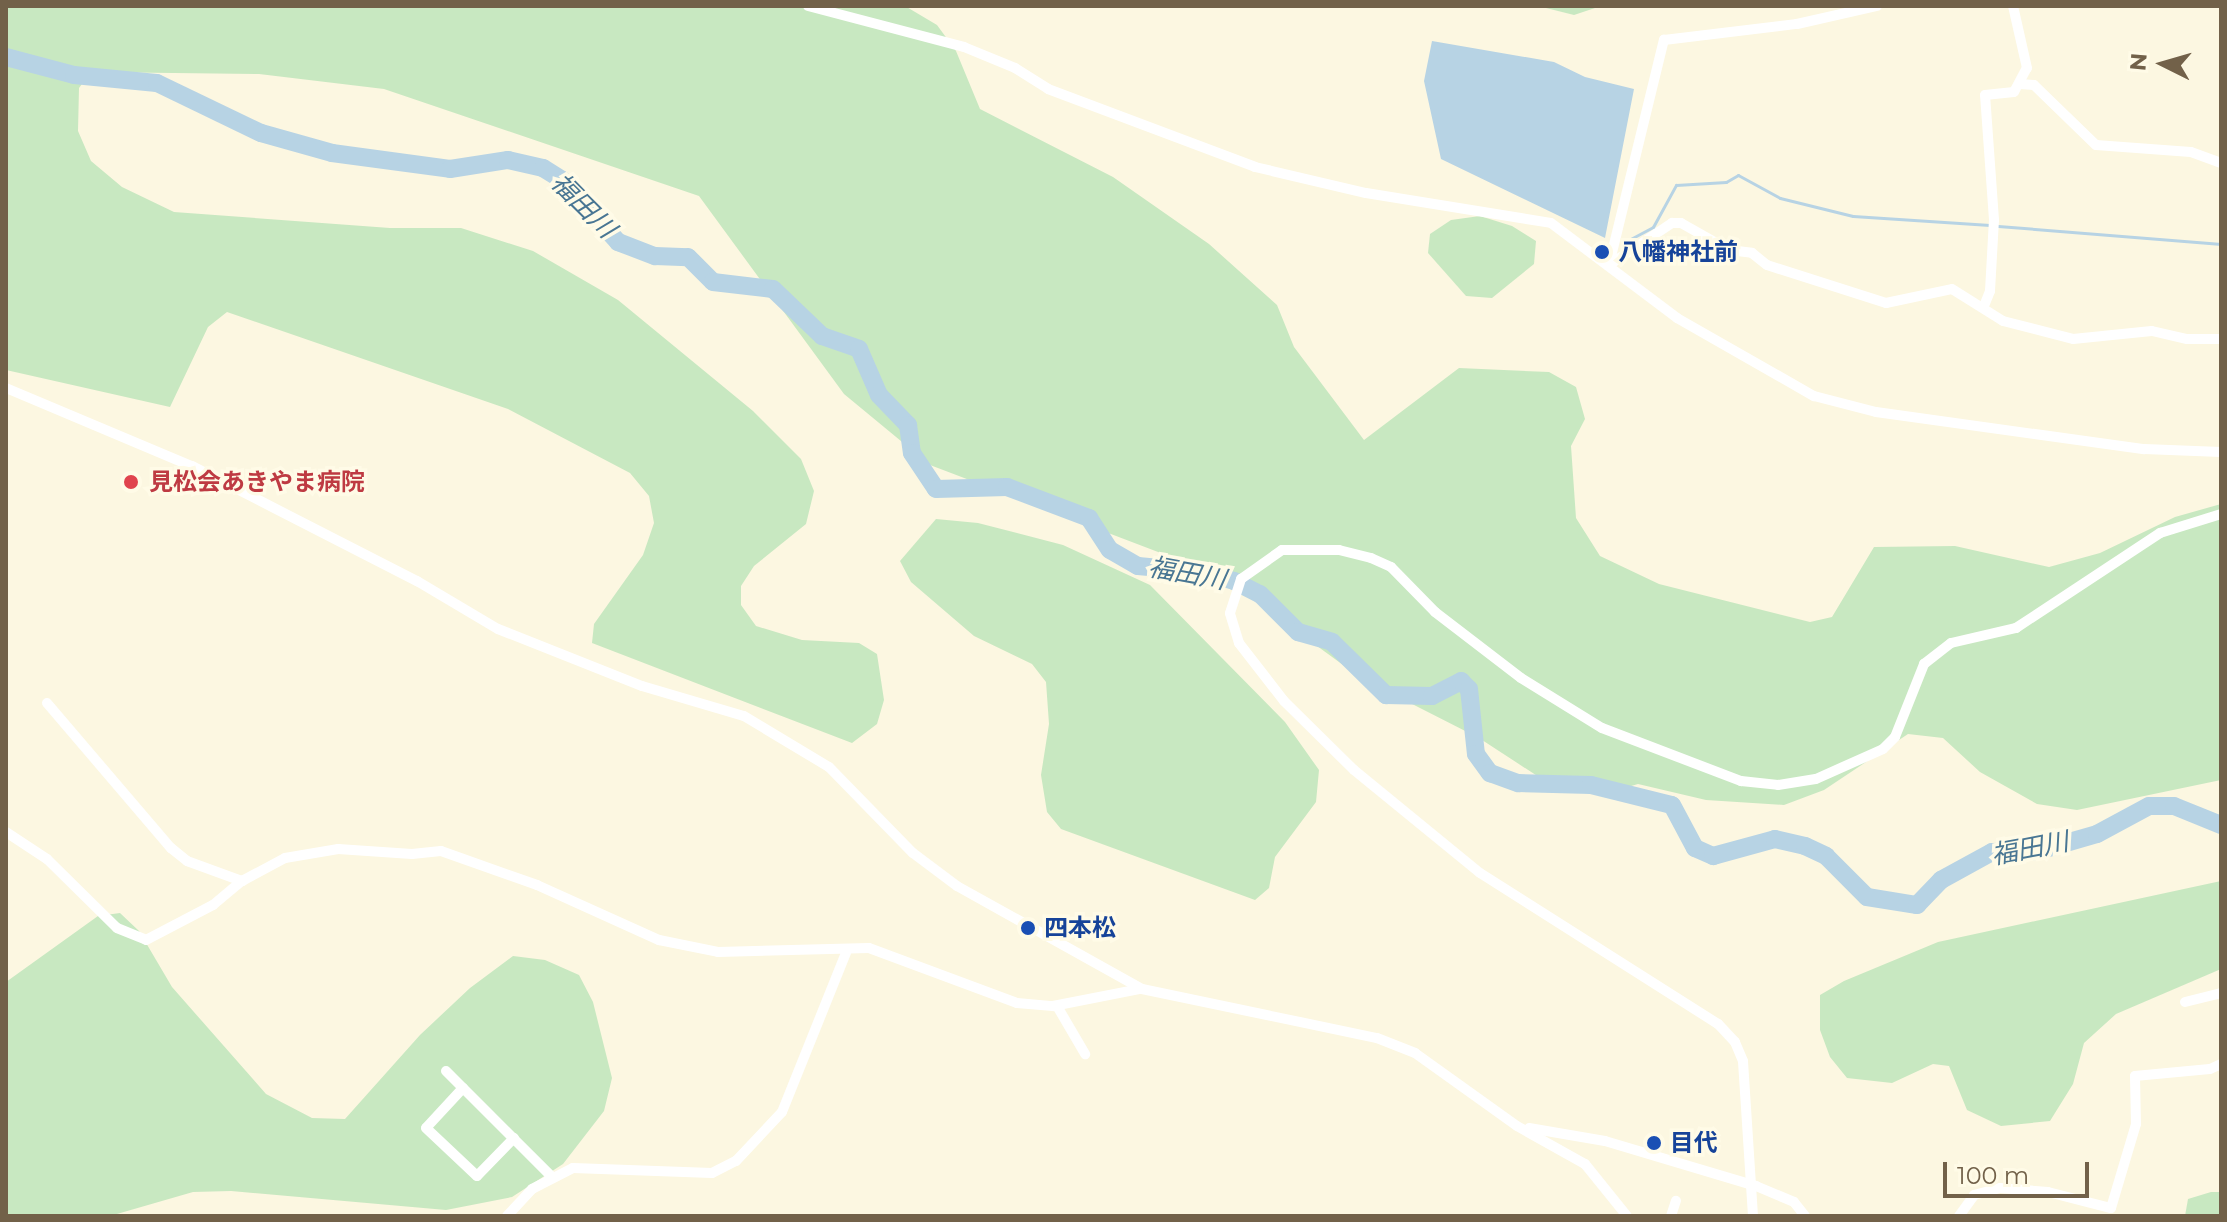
<!DOCTYPE html>
<meta charset="utf-8">
<style>
body{margin:0}
#map{position:relative;width:2227px;height:1222px;overflow:hidden;background:#fcf7e1;font-family:Montserrat,"Noto Sans JP",sans-serif}
div>[style]{position:absolute}
[style*='--x']{left:calc(var(--x)*1px);top:calc(var(--y)*1px);width:calc(var(--w)*1px);rotate:calc(var(--a)*1deg)}
.green>*{inset:0;background:#c8e8c1}
.water>*{inset:0;background:#b7d3e4}
.stream>*{height:3px;margin:-1.5px;padding:0 1.5px;transform-origin:1.5px;border-radius:1.5px;background:#b7d3e4}
.river>*{height:18px;margin:-9px;padding:0 9px;transform-origin:9px;border-radius:9px;background:#b7d3e4}
.minor>*{height:10px;margin:-5px;padding:0 5px;transform-origin:5px;border-radius:5px;background:#fff}
.dots>*{width:22px;height:22px;translate:-50% -50%;box-sizing:border-box;border:4px solid #fffbe7;border-radius:50%}
span{translate:-50% -50%;white-space:nowrap;text-align:center;line-height:1.15;-webkit-text-stroke:7px #fffbe7;paint-order:stroke}
.transit-label{font-size:24px;color:#164399;font-weight:700}
.left{translate:0 -50%;text-align:left}
.health-label{font-size:24px;color:#be3a42;font-weight:700}
.water-label{font-size:26px;color:#497693;font-style:italic}
.frame{position:absolute;inset:0;border:8px solid #726149;pointer-events:none}
.north{position:absolute;left:2123px;top:24px;width:80px;height:80px;-webkit-text-stroke:6px #fffbe7;paint-order:stroke;rotate:275deg;font-size:22px;font-weight:700;line-height:32px;text-align:center;color:#726149}
.north::after{content:'';display:block;margin:auto;width:28px;height:36px;background:#726149;clip-path:polygon(50% 0,100% 100%,50% 72%,0 100%)}
.scale{position:absolute;left:1943px;top:1162px;width:146px;height:36px;box-sizing:border-box;border:4px solid #726149;border-top:0;padding-left:10px;font-size:24px;line-height:28px;white-space:nowrap;color:#726149;-webkit-text-stroke:6px #fffbe7;paint-order:stroke}
</style>
<div id="map">
<div class="green">
<div style="clip-path:polygon(6px 6px,905px 6px,937px 25px,956px 51px,980px 109px,1113px 177px,1209px 244px,1277px 305px,1294px 347px,1364px 440px,1459px 368px,1549px 372px,1576px 387px,1585px 419px,1571px 446px,1576px 518px,1600px 556px,1659px 584px,1810px 622px,1832px 617px,1874px 547px,1955px 546px,2049px 567px,2100px 553px,2175px 517px,2221px 504px,2221px 780px,2077px 810px,2037px 804px,1980px 772px,1943px 738px,1908px 734px,1824px 790px,1784px 805px,1706px 800px,1638px 784px,1607px 793px,1548px 783px,1479px 738px,1361px 678px,1221px 576px,930px 465px,844px 394px,699px 196px,384px 89px,259px 74px,91px 72px,79px 88px,78px 131px,91px 161px,122px 187px,174px 212px,390px 228px,461px 228px,533px 251px,618px 300px,753px 411px,801px 459px,814px 491px,806px 524px,754px 566px,741px 586px,741px 605px,756px 626px,802px 640px,859px 643px,877px 654px,884px 700px,877px 724px,852px 743px,592px 643px,594px 624px,643px 555px,654px 523px,649px 496px,630px 473px,508px 409px,227px 312px,208px 327px,170px 407px,6px 370px)"></div>
<div style="clip-path:polygon(1538px 6px,1601px 6px,1574px 15px)"></div>
<div style="clip-path:polygon(1480px 216px,1512px 226px,1536px 241px,1534px 264px,1492px 298px,1466px 296px,1428px 253px,1430px 234px,1451px 220px)"></div>
<div style="clip-path:polygon(936px 519px,978px 523px,1063px 545px,1150px 585px,1285px 722px,1319px 770px,1316px 802px,1275px 857px,1269px 888px,1255px 900px,1061px 829px,1047px 812px,1041px 775px,1049px 724px,1046px 682px,1032px 664px,974px 636px,911px 582px,900px 561px)"></div>
<div style="clip-path:polygon(2221px 881px,2221px 969px,2116px 1014px,2084px 1043px,2073px 1084px,2050px 1121px,2001px 1126px,1967px 1110px,1949px 1066px,1933px 1064px,1892px 1083px,1847px 1078px,1830px 1057px,1820px 1030px,1820px 995px,1844px 981px,1938px 942px)"></div>
<div style="clip-path:polygon(120px 913px,139px 931px,172px 987px,266px 1094px,312px 1118px,345px 1119px,420px 1035px,470px 988px,513px 956px,545px 960px,579px 975px,593px 1002px,612px 1078px,604px 1111px,563px 1164px,512px 1197px,446px 1210px,231px 1191px,193px 1192px,110px 1216px,6px 1216px,6px 982px,98px 916px)"></div>
<div style="clip-path:polygon(2211px 1192px,2221px 1192px,2221px 1216px,2185px 1216px,2188px 1199px)"></div>
</div>
<div class="water">
<div style="clip-path:polygon(1432px 41px,1554px 62px,1585px 77px,1634px 89px,1605px 238px,1441px 159px,1424px 81px)"></div>
</div>
<div class="stream">
<div style="--x:1998;--y:226;--w:224;--a:4.6"></div>
<div style="--x:1623;--y:243;--w:34;--a:-28"></div>
<div style="--x:1653;--y:227;--w:48;--a:-61.3"></div>
<div style="--x:1676;--y:185;--w:50;--a:-3.4"></div>
<div style="--x:1726;--y:182;--w:14;--a:-30"></div>
<div style="--x:1738;--y:175;--w:48;--a:28.7"></div>
<div style="--x:1780;--y:198;--w:75;--a:13.9"></div>
<div style="--x:1853;--y:216;--w:137;--a:3.8"></div>
</div>
<div class="river">
<div style="--x:6;--y:57;--w:70;--a:14.8"></div>
<div style="--x:74;--y:75;--w:83;--a:5.5"></div>
<div style="--x:157;--y:83;--w:115;--a:25.7"></div>
<div style="--x:261;--y:133;--w:74;--a:15.7"></div>
<div style="--x:332;--y:153;--w:119;--a:7.7"></div>
<div style="--x:450;--y:169;--w:59;--a:-8.8"></div>
<div style="--x:508;--y:160;--w:36;--a:13"></div>
<div style="--x:543;--y:168;--w:22;--a:32"></div>
<div style="--x:562;--y:180;--w:84;--a:47.9"></div>
<div style="--x:618;--y:242;--w:40;--a:21"></div>
<div style="--x:655;--y:256;--w:33;--a:2"></div>
<div style="--x:688;--y:257;--w:35;--a:45"></div>
<div style="--x:713;--y:282;--w:60;--a:6.7"></div>
<div style="--x:773;--y:289;--w:68;--a:43.8"></div>
<div style="--x:822;--y:336;--w:39;--a:19"></div>
<div style="--x:859;--y:349;--w:50;--a:66.5"></div>
<div style="--x:879;--y:395;--w:42;--a:46"></div>
<div style="--x:908;--y:425;--w:28;--a:82"></div>
<div style="--x:912;--y:453;--w:43;--a:56.3"></div>
<div style="--x:936;--y:489;--w:71;--a:-1.6"></div>
<div style="--x:1007;--y:487;--w:88;--a:20.7"></div>
<div style="--x:1089;--y:518;--w:38;--a:57"></div>
<div style="--x:1110;--y:550;--w:32;--a:30"></div>
<div style="--x:1138;--y:566;--w:65;--a:5.3"></div>
<div style="--x:1203;--y:572;--w:32;--a:16"></div>
<div style="--x:1234;--y:581;--w:29;--a:27"></div>
<div style="--x:1260;--y:594;--w:54;--a:45"></div>
<div style="--x:1298;--y:632;--w:35;--a:16"></div>
<div style="--x:1332;--y:642;--w:76;--a:44.5"></div>
<div style="--x:1386;--y:695;--w:46;--a:1.2"></div>
<div style="--x:1432;--y:696;--w:33;--a:-27"></div>
<div style="--x:1461;--y:681;--w:11;--a:45"></div>
<div style="--x:1469;--y:689;--w:65;--a:83.9"></div>
<div style="--x:1476;--y:754;--w:24;--a:54"></div>
<div style="--x:1490;--y:773;--w:30;--a:20"></div>
<div style="--x:1518;--y:783;--w:73;--a:1.6"></div>
<div style="--x:1591;--y:785;--w:83;--a:13.9"></div>
<div style="--x:1672;--y:805;--w:49;--a:61.9"></div>
<div style="--x:1695;--y:848;--w:20;--a:24"></div>
<div style="--x:1713;--y:856;--w:64;--a:-15.3"></div>
<div style="--x:1775;--y:839;--w:31;--a:13"></div>
<div style="--x:1805;--y:846;--w:23;--a:25"></div>
<div style="--x:1826;--y:856;--w:58;--a:45"></div>
<div style="--x:1867;--y:897;--w:51;--a:9.1"></div>
<div style="--x:1917;--y:905;--w:35;--a:-46"></div>
<div style="--x:1941;--y:880;--w:58;--a:-28.8"></div>
<div style="--x:1992;--y:852;--w:46;--a:-1.2"></div>
<div style="--x:2038;--y:851;--w:61;--a:-16.1"></div>
<div style="--x:2097;--y:834;--w:59;--a:-28.3"></div>
<div style="--x:2149;--y:806;--w:25;--a:0"></div>
<div style="--x:2174;--y:806;--w:51;--a:22"></div>
</div>
<div class="minor">
<div style="--x:808;--y:6;--w:161;--a:14.7"></div>
<div style="--x:964;--y:47;--w:55;--a:22.4"></div>
<div style="--x:1015;--y:68;--w:39;--a:32"></div>
<div style="--x:1048;--y:89;--w:221;--a:20.6"></div>
<div style="--x:1255;--y:167;--w:114;--a:13.2"></div>
<div style="--x:1366;--y:193;--w:187;--a:9.2"></div>
<div style="--x:1551;--y:223;--w:158;--a:37"></div>
<div style="--x:1677;--y:318;--w:158;--a:29.7"></div>
<div style="--x:1814;--y:396;--w:64;--a:14.5"></div>
<div style="--x:1876;--y:412;--w:271;--a:7.9"></div>
<div style="--x:2144;--y:449;--w:77;--a:2.2"></div>
<div style="--x:2020;--y:84;--w:14;--a:4"></div>
<div style="--x:2034;--y:85;--w:86;--a:44.1"></div>
<div style="--x:2096;--y:145;--w:95;--a:4.2"></div>
<div style="--x:2191;--y:152;--w:32;--a:20"></div>
<div style="--x:1609;--y:265;--w:76;--a:-33.7"></div>
<div style="--x:1672;--y:223;--w:9;--a:0"></div>
<div style="--x:1681;--y:223;--w:55;--a:29.4"></div>
<div style="--x:1729;--y:250;--w:23;--a:7"></div>
<div style="--x:1752;--y:253;--w:19;--a:39"></div>
<div style="--x:1767;--y:265;--w:125;--a:17.7"></div>
<div style="--x:1886;--y:303;--w:67;--a:-12"></div>
<div style="--x:1952;--y:289;--w:60;--a:32.1"></div>
<div style="--x:2003;--y:321;--w:72;--a:14.4"></div>
<div style="--x:2073;--y:339;--w:79;--a:-5.8"></div>
<div style="--x:2152;--y:331;--w:36;--a:13"></div>
<div style="--x:2187;--y:339;--w:34;--a:0"></div>
<div style="--x:1609;--y:265;--w:232;--a:-76.3"></div>
<div style="--x:1664;--y:40;--w:134;--a:-6.9"></div>
<div style="--x:1797;--y:24;--w:82;--a:-12.7"></div>
<div style="--x:1984;--y:306;--w:16;--a:-68"></div>
<div style="--x:1990;--y:291;--w:71;--a:-86.8"></div>
<div style="--x:1994;--y:220;--w:125;--a:-94.1"></div>
<div style="--x:1985;--y:95;--w:29;--a:-6"></div>
<div style="--x:2014;--y:92;--w:27;--a:-62"></div>
<div style="--x:2027;--y:68;--w:64;--a:-102.7"></div>
<div style="--x:6;--y:388;--w:202;--a:22.8"></div>
<div style="--x:192;--y:466;--w:253;--a:27.1"></div>
<div style="--x:417;--y:581;--w:94;--a:30.7"></div>
<div style="--x:498;--y:629;--w:155;--a:21.6"></div>
<div style="--x:642;--y:686;--w:106;--a:16.4"></div>
<div style="--x:744;--y:716;--w:99;--a:31"></div>
<div style="--x:829;--y:767;--w:120;--a:45.7"></div>
<div style="--x:913;--y:853;--w:55;--a:36.9"></div>
<div style="--x:957;--y:886;--w:212;--a:29.1"></div>
<div style="--x:1142;--y:989;--w:240;--a:11.8"></div>
<div style="--x:1377;--y:1038;--w:41;--a:21.5"></div>
<div style="--x:1415;--y:1053;--w:125;--a:35.6"></div>
<div style="--x:1517;--y:1126;--w:78;--a:29.2"></div>
<div style="--x:1585;--y:1164;--w:67;--a:51.1"></div>
<div style="--x:47;--y:703;--w:191;--a:49.5"></div>
<div style="--x:171;--y:848;--w:21;--a:39"></div>
<div style="--x:187;--y:861;--w:59;--a:20"></div>
<div style="--x:6;--y:832;--w:49;--a:33.4"></div>
<div style="--x:47;--y:859;--w:98;--a:44.6"></div>
<div style="--x:117;--y:928;--w:31;--a:22"></div>
<div style="--x:146;--y:940;--w:76;--a:-27.6"></div>
<div style="--x:213;--y:905;--w:38;--a:-40"></div>
<div style="--x:242;--y:881;--w:49;--a:-28.1"></div>
<div style="--x:285;--y:858;--w:54;--a:-9.6"></div>
<div style="--x:338;--y:849;--w:74;--a:3.9"></div>
<div style="--x:412;--y:854;--w:29;--a:-6"></div>
<div style="--x:441;--y:851;--w:102;--a:19.5"></div>
<div style="--x:537;--y:885;--w:134;--a:24.3"></div>
<div style="--x:659;--y:940;--w:60;--a:11.5"></div>
<div style="--x:718;--y:952;--w:151;--a:-1.5"></div>
<div style="--x:869;--y:948;--w:158;--a:20.4"></div>
<div style="--x:1017;--y:1003;--w:36;--a:5"></div>
<div style="--x:1053;--y:1006;--w:89;--a:-11.1"></div>
<div style="--x:2185;--y:1002;--w:37;--a:-14"></div>
<div style="--x:1057;--y:1006;--w:56;--a:59.7"></div>
<div style="--x:446;--y:1071;--w:148;--a:45"></div>
<div style="--x:463;--y:1088;--w:54;--a:132.8"></div>
<div style="--x:426;--y:1128;--w:70;--a:43.3"></div>
<div style="--x:477;--y:1176;--w:53;--a:-45.8"></div>
<div style="--x:1529;--y:1128;--w:77;--a:9.7"></div>
<div style="--x:1605;--y:1141;--w:158;--a:16.6"></div>
<div style="--x:1756;--y:1186;--w:41;--a:22.8"></div>
<div style="--x:1794;--y:1202;--w:18;--a:52"></div>
<div style="--x:507;--y:1216;--w:37;--a:-47"></div>
<div style="--x:532;--y:1189;--w:46;--a:-27.1"></div>
<div style="--x:573;--y:1168;--w:139;--a:2.1"></div>
<div style="--x:712;--y:1173;--w:27;--a:-27"></div>
<div style="--x:736;--y:1161;--w:67;--a:-46.8"></div>
<div style="--x:782;--y:1112;--w:175;--a:-68.1"></div>
<div style="--x:1671;--y:1216;--w:16;--a:-72"></div>
<div style="--x:1753;--y:1216;--w:155;--a:-93.7"></div>
<div style="--x:1743;--y:1061;--w:21;--a:-113"></div>
<div style="--x:1735;--y:1042;--w:25;--a:-133"></div>
<div style="--x:1718;--y:1024;--w:282;--a:-147.6"></div>
<div style="--x:1480;--y:873;--w:163;--a:-140.7"></div>
<div style="--x:1354;--y:770;--w:98;--a:-135.4"></div>
<div style="--x:1284;--y:701;--w:73;--a:-127.8"></div>
<div style="--x:1239;--y:643;--w:31;--a:-107"></div>
<div style="--x:1230;--y:613;--w:36;--a:-72"></div>
<div style="--x:1241;--y:579;--w:50;--a:-35.3"></div>
<div style="--x:1282;--y:550;--w:57;--a:0"></div>
<div style="--x:1339;--y:550;--w:33;--a:14"></div>
<div style="--x:1371;--y:558;--w:22;--a:24"></div>
<div style="--x:1391;--y:567;--w:63;--a:45.6"></div>
<div style="--x:1435;--y:612;--w:108;--a:37.5"></div>
<div style="--x:1521;--y:678;--w:95;--a:31.7"></div>
<div style="--x:1602;--y:728;--w:149;--a:20.9"></div>
<div style="--x:1741;--y:781;--w:37;--a:6"></div>
<div style="--x:1778;--y:785;--w:38;--a:-9"></div>
<div style="--x:1816;--y:779;--w:73;--a:-24.1"></div>
<div style="--x:1883;--y:749;--w:17;--a:-45"></div>
<div style="--x:1895;--y:737;--w:79;--a:-68.3"></div>
<div style="--x:1924;--y:664;--w:34;--a:-38"></div>
<div style="--x:1951;--y:643;--w:67;--a:-13"></div>
<div style="--x:2016;--y:628;--w:173;--a:-33.4"></div>
<div style="--x:2160;--y:533;--w:64;--a:-17.3"></div>
<div style="--x:1959;--y:1216;--w:26;--a:-54"></div>
<div style="--x:1974;--y:1195;--w:27;--a:-15"></div>
<div style="--x:2000;--y:1188;--w:48;--a:4.8"></div>
<div style="--x:2048;--y:1192;--w:65;--a:14.3"></div>
<div style="--x:2111;--y:1208;--w:88;--a:-73.4"></div>
<div style="--x:2136;--y:1124;--w:48;--a:-91.2"></div>
<div style="--x:2135;--y:1076;--w:75;--a:-5.3"></div>
<div style="--x:2210;--y:1069;--w:12;--a:-24"></div>
</div>
<div class="dots">
<div style="left:1602px;top:252px;background:#1a4fb4"></div>
<div style="left:131px;top:482px;background:#e0444e"></div>
<div style="left:1028px;top:928px;background:#1a4fb4"></div>
<div style="left:1654px;top:1143px;background:#1a4fb4"></div>
</div>
<div class="transit-label">
<span class="left" style="left:1618px;top:252px">八幡神社前</span>
<span class="left" style="left:1044px;top:928px">四本松</span>
<span class="left" style="left:1670px;top:1143px">目代</span>
</div>
<div class="health-label">
<span class="left" style="left:149px;top:482px">見松会あきやま病院</span>
</div>
<div class="water-label">
<span style="left:583px;top:206px;rotate:45deg">福田川</span>
<span style="left:1187px;top:574px;rotate:10deg">福田川</span>
<span style="left:2030px;top:849px;rotate:-11deg">福田川</span>
</div>
<div class="frame"></div>
<div class="north">N</div>
<div class="scale">100 m</div>
</div>
